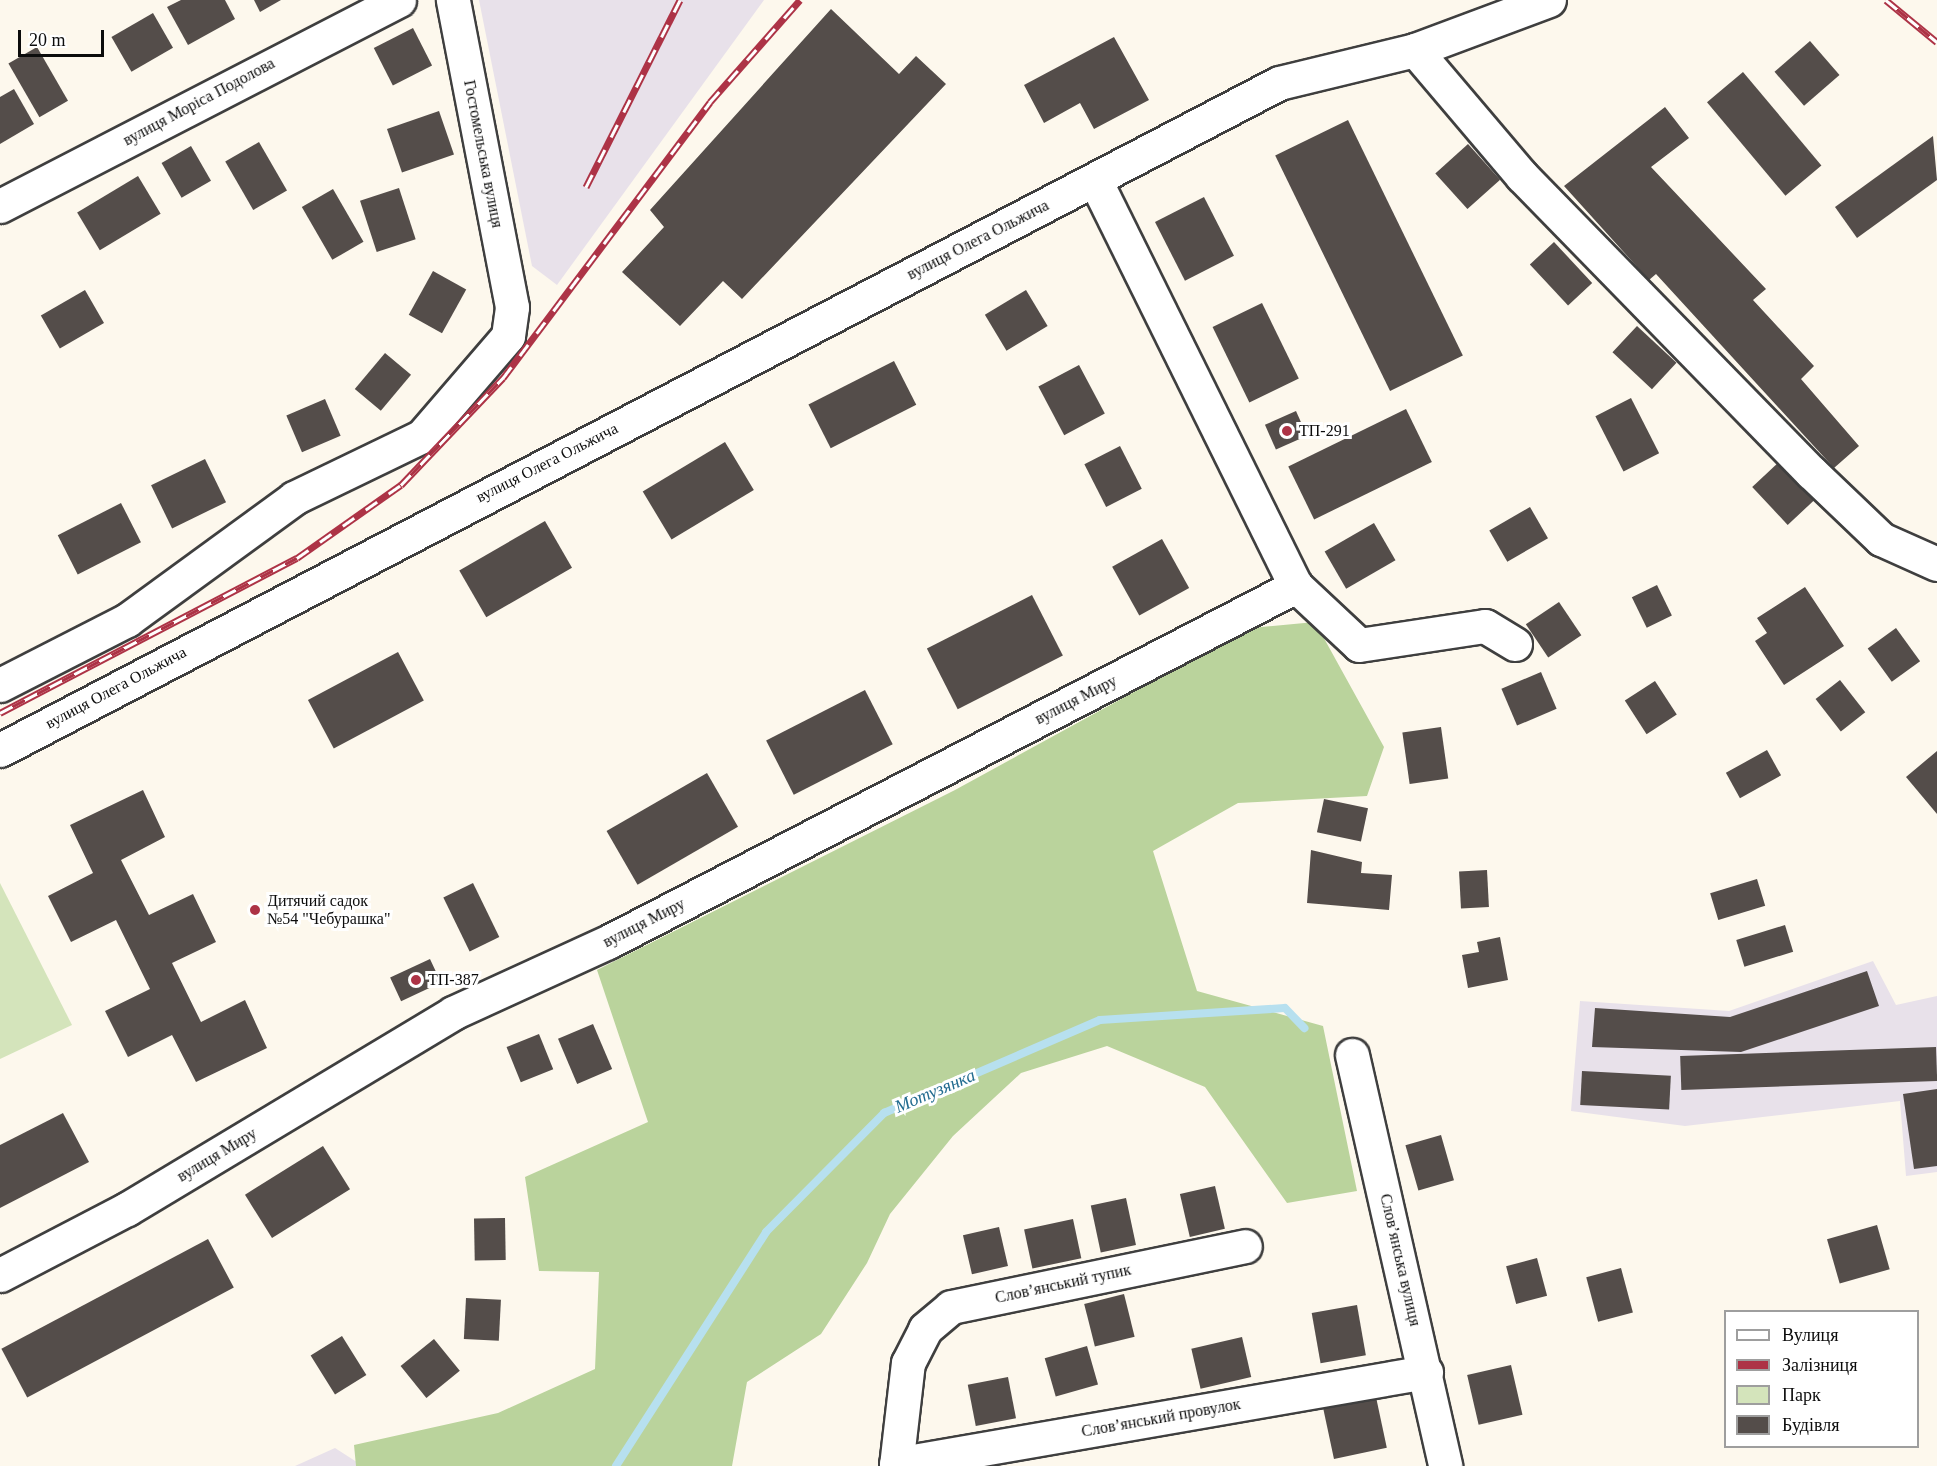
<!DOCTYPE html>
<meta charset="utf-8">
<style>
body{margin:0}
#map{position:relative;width:1937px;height:1466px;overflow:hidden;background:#fdf8ed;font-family:"Times New Roman",serif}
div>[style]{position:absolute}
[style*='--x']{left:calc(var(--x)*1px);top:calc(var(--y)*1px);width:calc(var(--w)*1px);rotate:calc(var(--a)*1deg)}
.industrial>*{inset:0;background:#e8e1ea}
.green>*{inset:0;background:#d4e4bb}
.forest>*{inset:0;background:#bad39c}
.stream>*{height:8px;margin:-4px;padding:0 4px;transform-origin:4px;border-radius:4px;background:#b7e0ef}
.building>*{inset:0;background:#544d4a;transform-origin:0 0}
.roads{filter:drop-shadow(2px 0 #3f3f3f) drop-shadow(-2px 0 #3f3f3f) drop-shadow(0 2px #3f3f3f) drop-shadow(0 -2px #3f3f3f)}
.minor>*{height:33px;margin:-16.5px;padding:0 16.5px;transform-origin:16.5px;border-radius:16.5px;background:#fff}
.rail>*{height:7px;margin-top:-3.5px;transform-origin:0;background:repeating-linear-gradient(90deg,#fff 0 14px,#ad3346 0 28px);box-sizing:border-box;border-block:2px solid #ad3346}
.dots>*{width:16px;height:16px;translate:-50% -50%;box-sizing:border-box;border:3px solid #fff;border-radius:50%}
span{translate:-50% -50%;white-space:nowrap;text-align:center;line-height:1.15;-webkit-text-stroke:6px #fff;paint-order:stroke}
.street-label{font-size:16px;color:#0c0c0c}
.poi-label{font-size:16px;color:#0c0c0c}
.left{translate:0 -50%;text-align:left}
.water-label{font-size:18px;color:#236c90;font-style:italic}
.legend{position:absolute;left:1724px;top:1310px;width:195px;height:138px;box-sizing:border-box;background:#fff;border:2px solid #9e9e9e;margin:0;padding:8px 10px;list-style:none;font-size:18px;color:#0c0c0c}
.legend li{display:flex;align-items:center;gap:12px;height:30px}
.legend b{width:30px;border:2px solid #9e9e9e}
.scale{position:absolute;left:18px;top:30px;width:86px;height:27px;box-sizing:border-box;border:3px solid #0c0c0c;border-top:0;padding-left:8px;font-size:18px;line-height:21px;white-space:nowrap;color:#0c0c0c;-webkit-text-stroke:4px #fff;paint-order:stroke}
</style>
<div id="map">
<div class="industrial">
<div style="clip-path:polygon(479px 0,764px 0,557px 285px,532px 266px)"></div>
<div style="clip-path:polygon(1873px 961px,1896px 1005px,1937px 996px,1937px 1172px,1906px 1176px,1900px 1101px,1685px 1126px,1571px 1111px,1580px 1001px,1729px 1011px)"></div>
<div style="clip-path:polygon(335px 1448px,363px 1466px,295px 1466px)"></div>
</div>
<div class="green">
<div style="clip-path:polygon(0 883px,72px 1025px,0 1059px)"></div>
</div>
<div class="forest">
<div style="clip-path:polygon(1315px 622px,1384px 747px,1367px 796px,1238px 803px,1153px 851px,1197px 991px,1323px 1026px,1357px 1191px,1287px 1203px,1205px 1087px,1107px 1046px,1021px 1073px,953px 1136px,890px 1214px,867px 1263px,821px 1334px,747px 1382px,732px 1466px,356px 1466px,354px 1445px,498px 1413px,595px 1369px,599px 1272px,539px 1271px,525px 1177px,648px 1122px,597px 970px,955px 790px,1251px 628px)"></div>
</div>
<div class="stream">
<div style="--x:616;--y:1466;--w:278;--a:-57.3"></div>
<div style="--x:766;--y:1232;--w:168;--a:-45.2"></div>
<div style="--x:884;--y:1113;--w:235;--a:-23.3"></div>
<div style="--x:1100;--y:1020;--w:185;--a:-3.7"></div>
<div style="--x:1285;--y:1008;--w:28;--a:46"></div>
</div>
<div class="building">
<div style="clip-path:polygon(181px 0,225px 0,235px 19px,188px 45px,167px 7px)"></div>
<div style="clip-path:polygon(254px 0,281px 0,260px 12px)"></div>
<div style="clip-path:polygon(831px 9px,899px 74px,916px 56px,946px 84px,742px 299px,723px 281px,680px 326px,622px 272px,664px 227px,650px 210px)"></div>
<div style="left:153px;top:13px;width:40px;height:48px;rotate:60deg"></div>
<div style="left:413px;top:28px;width:42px;height:44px;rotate:63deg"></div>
<div style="clip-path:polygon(1114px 37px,1149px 100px,1094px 129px,1080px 103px,1044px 123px,1024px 85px)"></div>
<div style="left:1810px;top:41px;width:45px;height:47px;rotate:49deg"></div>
<div style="left:37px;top:47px;width:62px;height:33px;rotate:60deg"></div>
<div style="left:1743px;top:72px;width:122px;height:47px;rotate:50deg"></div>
<div style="clip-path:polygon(14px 89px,34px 124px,0 144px,0 97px)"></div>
<div style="clip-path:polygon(1665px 107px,1689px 138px,1651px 167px,1766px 289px,1753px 300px,1814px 366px,1801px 379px,1859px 446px,1834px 468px,1656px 274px,1649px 280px,1564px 186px)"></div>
<div style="left:439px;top:111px;width:46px;height:55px;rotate:71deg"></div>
<div style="left:1348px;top:120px;width:262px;height:81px;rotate:64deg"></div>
<div style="clip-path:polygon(1933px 136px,1937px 180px,1857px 238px,1835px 207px)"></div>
<div style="left:259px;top:142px;width:56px;height:39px;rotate:60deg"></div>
<div style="left:1468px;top:144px;width:48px;height:44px;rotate:48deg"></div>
<div style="left:191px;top:146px;width:40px;height:34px;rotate:60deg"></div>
<div style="left:138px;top:176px;width:44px;height:71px;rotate:59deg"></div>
<div style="left:399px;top:188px;width:54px;height:41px;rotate:72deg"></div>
<div style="left:333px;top:189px;width:61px;height:36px;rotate:60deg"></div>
<div style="left:1204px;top:197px;width:66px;height:55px;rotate:63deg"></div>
<div style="left:1554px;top:242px;width:56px;height:33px;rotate:47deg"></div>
<div style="left:433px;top:271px;width:38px;height:50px;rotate:29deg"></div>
<div style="left:85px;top:290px;width:38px;height:51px;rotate:60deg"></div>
<div style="left:1026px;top:290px;width:42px;height:48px;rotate:59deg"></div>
<div style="left:1262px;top:303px;width:84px;height:55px;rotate:64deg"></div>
<div style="left:1637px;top:326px;width:54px;height:36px;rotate:43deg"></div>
<div style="left:385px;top:353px;width:34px;height:47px;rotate:40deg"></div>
<div style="left:894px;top:361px;width:49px;height:96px;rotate:63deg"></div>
<div style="left:1079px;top:365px;width:55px;height:46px;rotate:62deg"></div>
<div style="left:1631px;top:398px;width:62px;height:40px;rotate:63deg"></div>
<div style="left:325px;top:399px;width:40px;height:42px;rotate:67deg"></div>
<div style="left:1406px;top:409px;width:59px;height:131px;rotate:64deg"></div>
<div style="left:1296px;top:411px;width:27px;height:34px;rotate:66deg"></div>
<div style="left:725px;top:442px;width:56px;height:96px;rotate:59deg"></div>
<div style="left:1120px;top:446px;width:48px;height:40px;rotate:63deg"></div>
<div style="left:205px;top:459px;width:48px;height:60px;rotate:64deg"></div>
<div style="left:1780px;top:461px;width:52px;height:38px;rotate:47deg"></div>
<div style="left:121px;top:503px;width:44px;height:71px;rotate:63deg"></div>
<div style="left:1530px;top:507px;width:36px;height:47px;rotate:60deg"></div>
<div style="left:545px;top:521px;width:54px;height:99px;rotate:60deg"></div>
<div style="left:1374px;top:523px;width:43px;height:57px;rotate:60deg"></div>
<div style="left:1162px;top:539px;width:56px;height:57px;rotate:61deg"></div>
<div style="left:1657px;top:585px;width:34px;height:28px;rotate:64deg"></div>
<div style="clip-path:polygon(1805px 587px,1844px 646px,1784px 685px,1755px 641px,1767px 633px,1757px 618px)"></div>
<div style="left:1032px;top:595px;width:68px;height:118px;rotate:63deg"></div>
<div style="left:1559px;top:602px;width:40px;height:40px;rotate:56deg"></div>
<div style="left:1896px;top:628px;width:41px;height:35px;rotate:54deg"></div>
<div style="left:398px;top:652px;width:55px;height:102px;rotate:62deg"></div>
<div style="left:1541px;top:672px;width:40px;height:43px;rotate:67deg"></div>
<div style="left:1840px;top:680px;width:41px;height:31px;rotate:52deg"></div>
<div style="left:1655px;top:681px;width:40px;height:36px;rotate:57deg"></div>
<div style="left:865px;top:690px;width:61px;height:111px;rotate:63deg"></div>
<div style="left:1441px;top:727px;width:52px;height:39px;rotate:82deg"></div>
<div style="left:1767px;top:750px;width:29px;height:47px;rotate:61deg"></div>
<div style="clip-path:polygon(1937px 751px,1937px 814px,1906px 777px)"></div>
<div style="left:707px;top:773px;width:62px;height:116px;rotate:60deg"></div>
<div style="clip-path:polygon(143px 790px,165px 837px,121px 860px,149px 915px,193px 894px,216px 942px,172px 963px,201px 1022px,245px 1000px,267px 1048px,196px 1082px,172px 1035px,128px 1057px,105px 1011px,150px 989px,116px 920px,71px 942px,48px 896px,93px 873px,70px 825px)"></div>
<div style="left:1324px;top:799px;width:45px;height:34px;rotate:12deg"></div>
<div style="clip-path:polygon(1311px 850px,1362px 862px,1361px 873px,1392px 875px,1389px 910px,1307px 903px)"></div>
<div style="left:1487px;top:870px;width:37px;height:28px;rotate:87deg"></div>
<div style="left:1757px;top:879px;width:28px;height:49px;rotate:73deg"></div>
<div style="left:473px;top:883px;width:60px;height:33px;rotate:64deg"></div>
<div style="left:1785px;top:925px;width:28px;height:51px;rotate:73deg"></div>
<div style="clip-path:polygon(1500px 937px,1508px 980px,1468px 988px,1462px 955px,1479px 952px,1477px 942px)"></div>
<div style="left:430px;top:959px;width:26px;height:44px;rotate:65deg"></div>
<div style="clip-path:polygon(1867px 971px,1879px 1006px,1741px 1052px,1592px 1047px,1595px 1008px,1730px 1017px)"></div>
<div style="left:593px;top:1024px;width:49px;height:38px;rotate:67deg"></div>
<div style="left:539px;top:1034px;width:38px;height:35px;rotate:68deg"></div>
<div style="left:1936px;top:1047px;width:34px;height:256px;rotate:88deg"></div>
<div style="left:1582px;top:1071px;width:89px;height:34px;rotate:3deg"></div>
<div style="clip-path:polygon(1937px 1089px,1937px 1166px,1914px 1169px,1903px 1094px)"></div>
<div style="clip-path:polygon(63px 1113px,89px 1162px,0 1208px,0 1145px)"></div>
<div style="left:1441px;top:1135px;width:47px;height:37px;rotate:74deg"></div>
<div style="left:323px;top:1146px;width:51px;height:92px;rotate:58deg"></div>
<div style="left:1215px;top:1186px;width:44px;height:36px;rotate:77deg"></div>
<div style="left:1126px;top:1198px;width:48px;height:36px;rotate:78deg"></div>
<div style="left:505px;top:1218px;width:42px;height:31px;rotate:89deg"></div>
<div style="left:1073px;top:1219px;width:40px;height:50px;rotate:78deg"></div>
<div style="left:1877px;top:1225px;width:46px;height:52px;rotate:74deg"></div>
<div style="left:999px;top:1227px;width:40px;height:37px;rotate:77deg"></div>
<div style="left:208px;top:1239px;width:55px;height:234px;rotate:62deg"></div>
<div style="left:1537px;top:1258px;width:39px;height:32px;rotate:75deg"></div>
<div style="left:1621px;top:1268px;width:46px;height:36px;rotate:75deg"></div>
<div style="left:1124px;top:1294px;width:44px;height:41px;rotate:76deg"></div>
<div style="left:466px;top:1298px;width:35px;height:41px;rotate:3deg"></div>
<div style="left:1357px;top:1305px;width:51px;height:46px;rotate:80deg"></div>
<div style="left:342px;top:1336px;width:46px;height:37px;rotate:58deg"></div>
<div style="left:1242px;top:1337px;width:41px;height:52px;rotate:77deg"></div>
<div style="left:434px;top:1339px;width:41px;height:43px;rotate:51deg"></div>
<div style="left:1087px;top:1346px;width:40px;height:44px;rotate:74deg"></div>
<div style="left:1511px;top:1365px;width:51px;height:45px;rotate:77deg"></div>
<div style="left:1008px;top:1377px;width:42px;height:41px;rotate:79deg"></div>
<div style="left:1376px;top:1397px;width:52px;height:54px;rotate:78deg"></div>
</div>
<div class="roads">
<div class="minor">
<div style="--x:1415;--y:50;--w:165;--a:49.7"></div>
<div style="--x:1522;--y:176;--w:414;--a:45.7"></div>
<div style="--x:1811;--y:472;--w:97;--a:43.7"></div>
<div style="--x:1881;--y:539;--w:61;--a:24.1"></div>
<div style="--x:1095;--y:180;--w:453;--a:63.7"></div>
<div style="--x:1296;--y:586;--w:86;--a:43.1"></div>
<div style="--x:1359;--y:645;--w:127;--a:-8.6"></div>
<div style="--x:1485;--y:626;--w:35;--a:31"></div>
<div style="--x:0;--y:206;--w:449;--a:-27.3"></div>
<div style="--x:0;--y:685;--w:143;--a:-27.1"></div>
<div style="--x:127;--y:620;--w:207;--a:-36.1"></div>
<div style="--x:294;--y:498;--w:142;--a:-25.8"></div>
<div style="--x:422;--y:436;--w:132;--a:-49.3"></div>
<div style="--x:508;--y:336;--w:29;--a:-82"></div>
<div style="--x:512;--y:307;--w:313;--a:-100.9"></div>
<div style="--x:0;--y:750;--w:1442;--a:-27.54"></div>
<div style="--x:1279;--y:83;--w:140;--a:-13.6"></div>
<div style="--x:1415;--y:50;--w:143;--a:-20.5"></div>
<div style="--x:1352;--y:1055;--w:421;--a:77.2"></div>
<div style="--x:0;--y:1275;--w:143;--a:-27.5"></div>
<div style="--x:127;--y:1209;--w:380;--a:-31"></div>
<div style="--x:453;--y:1013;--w:170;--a:-24.6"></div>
<div style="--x:608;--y:942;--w:775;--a:-27.36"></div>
<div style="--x:896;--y:1464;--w:538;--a:-9.85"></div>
<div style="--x:896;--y:1466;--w:104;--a:-83.4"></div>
<div style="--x:908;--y:1363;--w:38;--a:-63"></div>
<div style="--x:925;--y:1329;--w:34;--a:-40"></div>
<div style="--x:951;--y:1307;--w:300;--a:-11.7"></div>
</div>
</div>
<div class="rail">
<div style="--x:1886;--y:0;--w:66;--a:39.5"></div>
<div style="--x:586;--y:187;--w:209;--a:-63.3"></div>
<div style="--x:0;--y:713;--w:335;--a:-27.6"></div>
<div style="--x:297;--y:558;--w:127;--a:-35.1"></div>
<div style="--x:401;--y:485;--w:148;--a:-46.4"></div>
<div style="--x:503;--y:378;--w:345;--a:-53.1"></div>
<div style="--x:710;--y:102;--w:136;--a:-48.6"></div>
</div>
<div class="dots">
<div style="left:1287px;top:431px;background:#ad3346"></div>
<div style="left:255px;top:910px;background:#ad3346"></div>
<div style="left:416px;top:980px;background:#ad3346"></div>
</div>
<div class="street-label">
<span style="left:199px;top:102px;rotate:-28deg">вулиця Моріса Подолова</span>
<span style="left:483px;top:154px;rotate:79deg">Гостомельська вулиця</span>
<span style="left:978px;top:240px;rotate:-27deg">вулиця Олега Ольжича</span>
<span style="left:547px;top:463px;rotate:-27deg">вулиця Олега Ольжича</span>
<span style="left:116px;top:688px;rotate:-28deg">вулиця Олега Ольжича</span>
<span style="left:1076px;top:700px;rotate:-27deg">вулиця Миру</span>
<span style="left:644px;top:923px;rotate:-27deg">вулиця Миру</span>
<span style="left:217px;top:1155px;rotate:-31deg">вулиця Миру</span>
<span style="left:1400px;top:1260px;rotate:77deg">Словʼянська вулиця</span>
<span style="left:1063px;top:1284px;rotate:-12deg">Словʼянський тупик</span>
<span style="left:1161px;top:1418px;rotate:-10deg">Словʼянський провулок</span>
</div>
<div class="poi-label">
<span class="left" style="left:1299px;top:431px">ТП-291</span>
<span class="left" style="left:267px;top:910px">Дитячий садок<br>№54 "Чебурашка"</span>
<span class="left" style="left:428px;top:980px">ТП-387</span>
</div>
<div class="water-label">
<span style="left:935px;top:1091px;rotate:-23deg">Мотузянка</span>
</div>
<ul class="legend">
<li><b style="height:8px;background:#fff"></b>Вулиця</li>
<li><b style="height:8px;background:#ad3346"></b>Залізниця</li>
<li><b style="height:16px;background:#d4e4bb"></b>Парк</li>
<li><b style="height:16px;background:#544d4a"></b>Будівля</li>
</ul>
<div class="scale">20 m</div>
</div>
